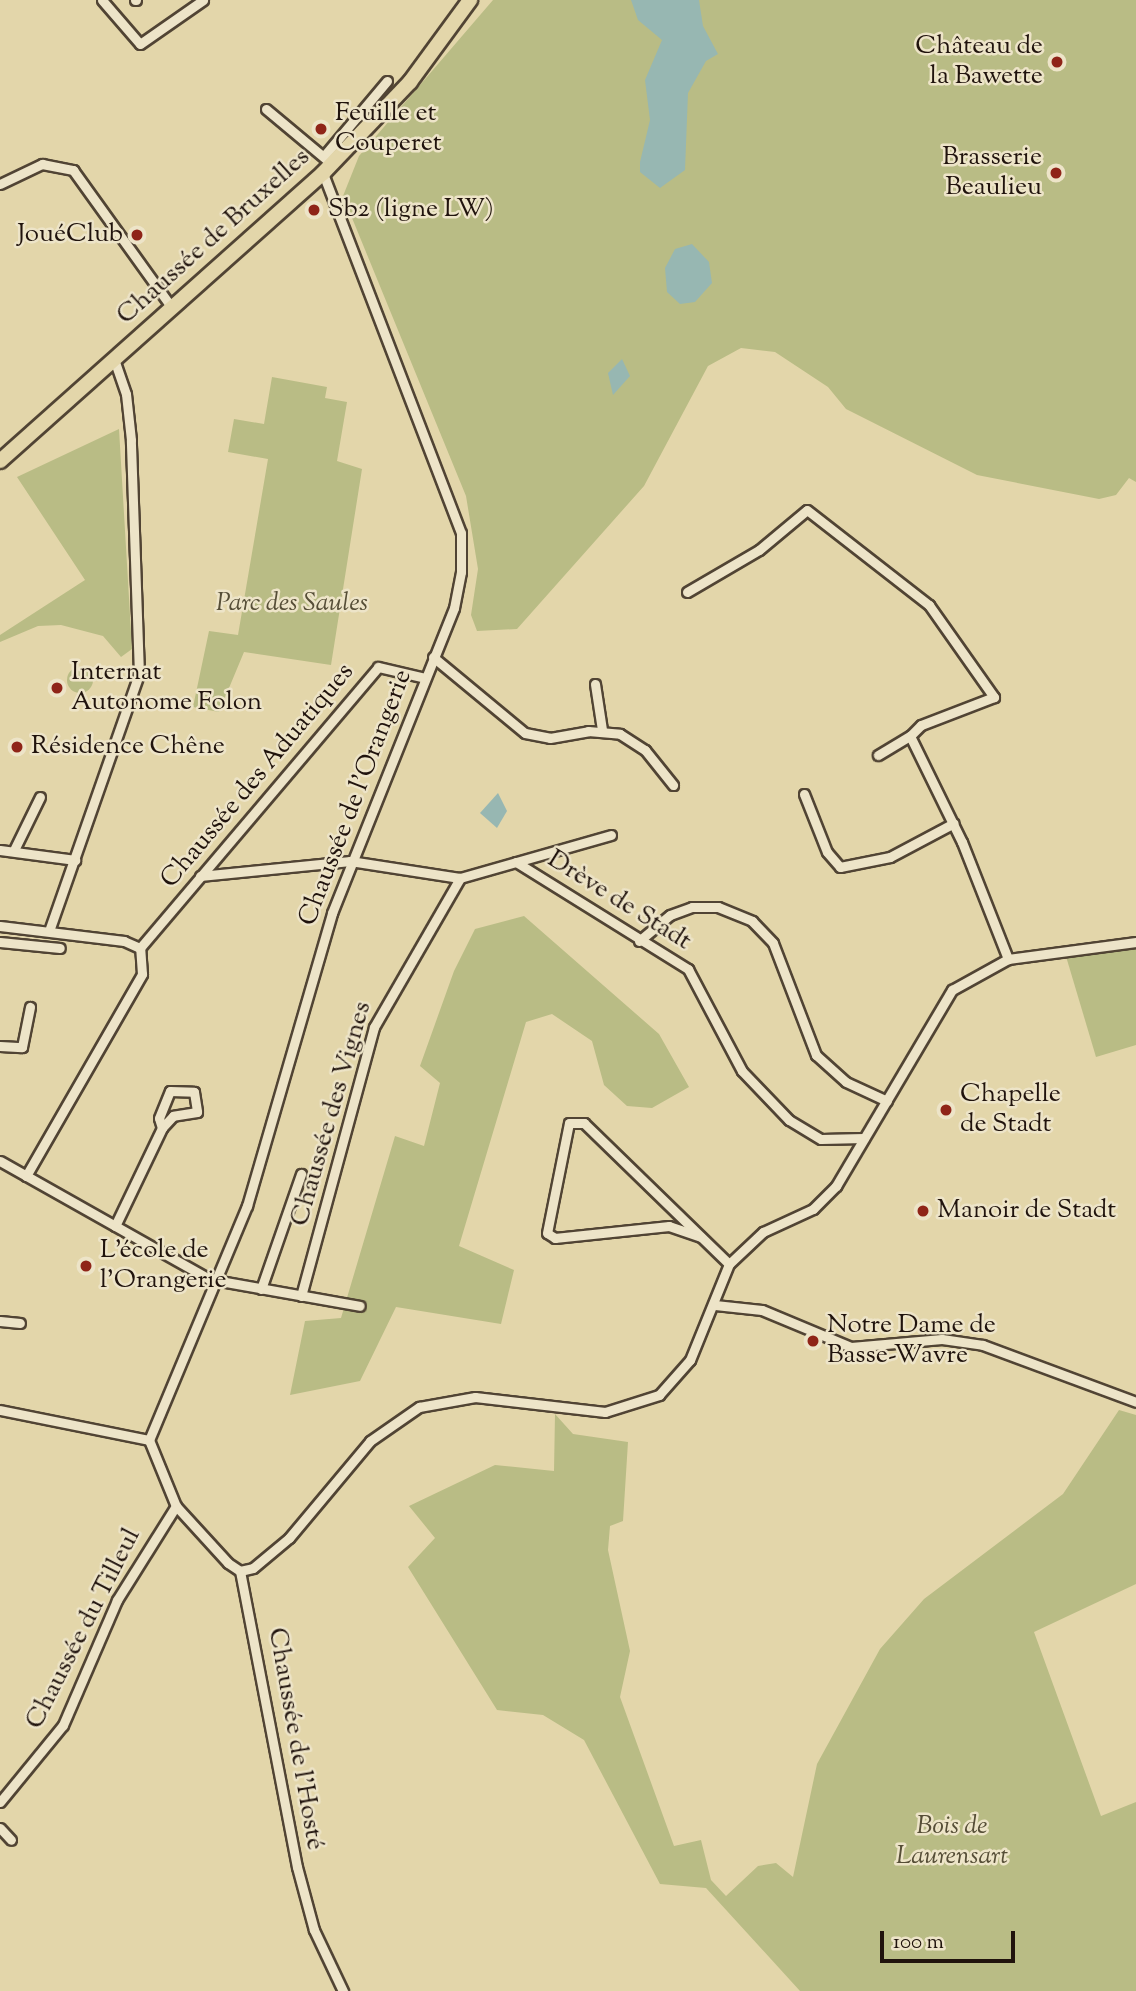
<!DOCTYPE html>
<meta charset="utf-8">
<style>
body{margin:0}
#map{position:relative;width:1136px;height:1991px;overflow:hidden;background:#e3d6aa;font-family:"Sorts Mill Goudy",serif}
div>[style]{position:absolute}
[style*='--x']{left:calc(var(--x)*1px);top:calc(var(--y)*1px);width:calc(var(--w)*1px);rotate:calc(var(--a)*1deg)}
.green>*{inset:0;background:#b9bc85}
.round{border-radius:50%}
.water>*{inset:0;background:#97b7b2}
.roads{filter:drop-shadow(2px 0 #514434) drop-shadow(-2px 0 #514434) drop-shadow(0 2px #514434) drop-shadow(0 -2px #514434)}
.minor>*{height:9px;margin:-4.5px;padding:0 4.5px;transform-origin:4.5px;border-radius:4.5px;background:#ede4c8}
.primary>*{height:14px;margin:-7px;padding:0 7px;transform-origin:7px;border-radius:7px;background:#e3d6aa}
.dots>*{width:19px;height:19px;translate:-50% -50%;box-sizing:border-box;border:4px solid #ede4c8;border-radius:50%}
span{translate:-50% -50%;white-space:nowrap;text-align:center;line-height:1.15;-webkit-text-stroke:5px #ede4c8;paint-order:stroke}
.poi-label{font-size:26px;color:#20130d}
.right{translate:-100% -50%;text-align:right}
.left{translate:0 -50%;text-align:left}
.street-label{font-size:26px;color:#20130d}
.park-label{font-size:26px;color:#564e37;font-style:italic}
.scale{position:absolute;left:880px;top:1931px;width:135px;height:32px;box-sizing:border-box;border:4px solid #20130d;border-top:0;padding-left:9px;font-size:21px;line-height:24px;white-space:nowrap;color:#20130d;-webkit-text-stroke:5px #ede4c8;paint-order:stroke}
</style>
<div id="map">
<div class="green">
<div style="clip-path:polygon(493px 0,1136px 0,1136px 482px,1129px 478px,1116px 495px,1099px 499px,977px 475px,846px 409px,828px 387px,775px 352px,741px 348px,708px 366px,644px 486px,517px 629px,477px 631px,471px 615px,478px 569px,466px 496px,343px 196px,359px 156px)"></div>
<div style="clip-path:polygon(272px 377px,327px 387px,325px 398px,347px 402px,337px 461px,362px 469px,331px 665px,244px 652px,219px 712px,193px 707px,209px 631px,238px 635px,268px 459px,228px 452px,234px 419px,264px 424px)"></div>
<div style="clip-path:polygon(119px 429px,132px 649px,121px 657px,103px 636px,61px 625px,38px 626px,0 642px,0 635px,85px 580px,17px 477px)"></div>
<div class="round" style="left:67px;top:667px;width:26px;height:26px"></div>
<div style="clip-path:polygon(524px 916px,659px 1034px,689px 1087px,652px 1108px,627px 1106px,604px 1085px,592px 1041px,552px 1014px,526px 1022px,459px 1246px,514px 1270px,501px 1324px,396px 1307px,360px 1381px,290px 1395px,305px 1321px,341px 1318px,395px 1136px,424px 1146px,440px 1083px,420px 1066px,454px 971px,475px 929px)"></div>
<div style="clip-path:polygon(1136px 945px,1136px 1045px,1096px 1057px,1065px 953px)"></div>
<div style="clip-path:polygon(1119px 1410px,1136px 1415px,1136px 1584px,1034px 1632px,1101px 1816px,1136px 1802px,1136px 1991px,800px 1991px,706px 1888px,660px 1884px,584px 1740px,543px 1715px,497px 1710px,408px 1567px,435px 1538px,409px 1506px,495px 1465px,554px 1471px,555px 1414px,573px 1434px,628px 1442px,623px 1521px,610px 1526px,608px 1550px,630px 1651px,620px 1697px,674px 1846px,701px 1840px,711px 1880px,726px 1896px,758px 1866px,776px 1863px,793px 1877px,817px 1764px,880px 1649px,924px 1599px,1063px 1494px)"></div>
</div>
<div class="water">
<div style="clip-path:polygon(631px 0,699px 0,703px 26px,718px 54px,706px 61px,688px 93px,685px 170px,660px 188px,640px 172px,640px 162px,650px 120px,645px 80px,662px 40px,638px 20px)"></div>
<div style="clip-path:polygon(692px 244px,709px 262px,712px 283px,695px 302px,680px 304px,667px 292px,665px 268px,675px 249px)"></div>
<div style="clip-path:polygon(622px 359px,630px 376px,613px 395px,608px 373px)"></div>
<div style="clip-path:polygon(498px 793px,507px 811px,497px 828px,480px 813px)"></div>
</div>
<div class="roads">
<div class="minor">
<div style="--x:102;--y:0;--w:58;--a:49.2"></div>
<div style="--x:140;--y:44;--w:77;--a:-34.9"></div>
<div style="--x:135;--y:0;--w:1;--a:0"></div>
<div style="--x:266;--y:109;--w:78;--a:39.8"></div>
<div style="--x:324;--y:156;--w:98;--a:-50"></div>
<div style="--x:0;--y:184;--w:47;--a:-25.5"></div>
<div style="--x:42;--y:164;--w:32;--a:11"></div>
<div style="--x:73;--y:170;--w:170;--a:54.3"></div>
<div style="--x:687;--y:592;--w:83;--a:-30.3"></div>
<div style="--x:759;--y:550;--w:62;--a:-39.8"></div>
<div style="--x:807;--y:510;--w:155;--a:37.9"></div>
<div style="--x:929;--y:605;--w:113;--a:54.8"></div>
<div style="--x:994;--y:697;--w:78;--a:159"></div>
<div style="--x:921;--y:725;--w:16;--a:135"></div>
<div style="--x:910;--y:736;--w:118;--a:63.9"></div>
<div style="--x:962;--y:842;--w:126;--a:68.5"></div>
<div style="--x:433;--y:657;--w:119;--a:39.6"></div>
<div style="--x:525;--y:733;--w:25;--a:11"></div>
<div style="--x:550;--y:738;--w:39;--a:-10"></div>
<div style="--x:588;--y:731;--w:32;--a:5"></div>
<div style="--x:620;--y:734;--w:30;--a:33"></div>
<div style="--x:645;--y:750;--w:45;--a:51.3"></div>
<div style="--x:595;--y:684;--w:47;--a:81.3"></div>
<div style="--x:878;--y:755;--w:37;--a:-31"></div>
<div style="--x:804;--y:794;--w:62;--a:68.4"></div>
<div style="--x:827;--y:852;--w:20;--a:49"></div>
<div style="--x:840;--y:867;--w:51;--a:-11.3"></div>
<div style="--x:890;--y:857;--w:72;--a:-28"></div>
<div style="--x:0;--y:850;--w:76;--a:7.6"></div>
<div style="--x:14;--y:850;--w:59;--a:-63.9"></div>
<div style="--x:516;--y:862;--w:203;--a:31.9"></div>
<div style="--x:688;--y:969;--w:115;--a:62.1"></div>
<div style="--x:742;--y:1071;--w:68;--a:46.2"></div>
<div style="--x:789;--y:1120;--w:37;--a:31"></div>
<div style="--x:821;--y:1139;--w:43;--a:-1.3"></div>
<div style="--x:200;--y:876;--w:151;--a:-5.7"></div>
<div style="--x:350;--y:861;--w:111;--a:8.8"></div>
<div style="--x:460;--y:878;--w:157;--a:-15.9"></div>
<div style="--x:0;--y:926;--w:125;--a:6.9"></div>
<div style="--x:124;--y:941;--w:17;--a:24"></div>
<div style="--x:49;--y:931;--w:272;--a:-70.7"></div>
<div style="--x:139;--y:674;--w:234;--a:-92"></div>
<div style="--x:131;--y:440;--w:46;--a:-96.2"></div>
<div style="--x:126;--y:394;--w:37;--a:-109"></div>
<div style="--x:639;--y:941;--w:40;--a:-40"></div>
<div style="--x:670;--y:915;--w:23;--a:-20"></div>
<div style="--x:692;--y:907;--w:26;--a:0"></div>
<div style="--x:718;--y:907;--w:37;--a:22"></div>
<div style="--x:752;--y:921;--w:30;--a:46"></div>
<div style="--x:773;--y:943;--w:120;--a:69"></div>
<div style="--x:816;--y:1055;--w:40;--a:42"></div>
<div style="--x:846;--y:1082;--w:45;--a:24.9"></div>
<div style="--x:0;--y:942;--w:60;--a:5.7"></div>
<div style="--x:140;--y:948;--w:368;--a:-49.7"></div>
<div style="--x:378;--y:667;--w:48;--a:13.2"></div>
<div style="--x:0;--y:1046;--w:22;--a:3"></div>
<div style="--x:22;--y:1047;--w:41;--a:-78.7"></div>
<div style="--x:0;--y:1161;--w:240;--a:29.4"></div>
<div style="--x:209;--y:1279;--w:153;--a:10.1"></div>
<div style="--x:26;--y:1176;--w:233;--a:-60.1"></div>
<div style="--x:142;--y:974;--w:26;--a:-94"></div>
<div style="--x:115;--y:1226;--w:109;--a:-64.4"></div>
<div style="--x:162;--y:1128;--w:10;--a:-107"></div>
<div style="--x:159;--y:1118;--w:29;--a:-68"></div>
<div style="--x:170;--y:1091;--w:24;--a:2"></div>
<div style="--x:194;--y:1092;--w:20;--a:81"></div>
<div style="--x:197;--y:1112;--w:24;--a:171"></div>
<div style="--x:173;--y:1116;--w:16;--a:133"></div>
<div style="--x:701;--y:1237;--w:34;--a:-161"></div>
<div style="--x:669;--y:1226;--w:115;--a:174"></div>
<div style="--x:555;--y:1238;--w:9;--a:-148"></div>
<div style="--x:547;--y:1233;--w:112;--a:-78.7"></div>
<div style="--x:569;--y:1123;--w:15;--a:0"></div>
<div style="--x:584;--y:1123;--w:202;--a:44.2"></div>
<div style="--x:261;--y:1289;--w:122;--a:-70.8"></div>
<div style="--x:301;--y:1296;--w:279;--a:-74.8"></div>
<div style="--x:374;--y:1027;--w:172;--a:-60"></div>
<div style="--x:715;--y:1305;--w:47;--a:6.1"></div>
<div style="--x:762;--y:1310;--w:96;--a:22.6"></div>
<div style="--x:851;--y:1347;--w:91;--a:-5"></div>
<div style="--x:942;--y:1339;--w:41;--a:8.3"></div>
<div style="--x:983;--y:1345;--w:163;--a:20.4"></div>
<div style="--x:0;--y:1321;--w:20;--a:6"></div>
<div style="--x:0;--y:1410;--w:152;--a:11.4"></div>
<div style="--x:149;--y:1440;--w:71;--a:67.8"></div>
<div style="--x:176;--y:1506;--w:77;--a:47.6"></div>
<div style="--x:228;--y:1563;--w:14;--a:34"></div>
<div style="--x:240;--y:1571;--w:13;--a:-13"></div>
<div style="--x:253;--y:1568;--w:47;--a:-39.8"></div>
<div style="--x:289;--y:1538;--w:126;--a:-50.1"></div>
<div style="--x:370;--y:1441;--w:60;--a:-34.8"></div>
<div style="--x:419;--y:1407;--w:57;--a:-10.1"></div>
<div style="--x:475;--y:1397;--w:131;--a:6.6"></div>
<div style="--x:605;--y:1412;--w:57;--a:-17.5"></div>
<div style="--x:659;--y:1395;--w:47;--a:-48.5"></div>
<div style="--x:690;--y:1360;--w:104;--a:-67.9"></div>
<div style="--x:729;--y:1264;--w:47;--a:-43.3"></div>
<div style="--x:763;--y:1232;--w:55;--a:-24.7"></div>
<div style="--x:813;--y:1209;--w:33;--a:-45"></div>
<div style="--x:836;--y:1186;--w:228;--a:-59.4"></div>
<div style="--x:952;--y:990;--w:64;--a:-29"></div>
<div style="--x:1008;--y:959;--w:129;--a:-7.6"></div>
<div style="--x:149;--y:1440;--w:254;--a:-67.3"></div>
<div style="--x:247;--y:1206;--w:305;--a:-73.8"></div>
<div style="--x:332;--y:913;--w:328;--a:-68.2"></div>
<div style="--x:454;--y:608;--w:37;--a:-79"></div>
<div style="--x:461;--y:572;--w:39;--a:-90"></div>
<div style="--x:461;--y:533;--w:386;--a:-111"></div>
<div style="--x:240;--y:1571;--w:301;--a:79.1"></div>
<div style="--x:297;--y:1867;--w:65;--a:74.9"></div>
<div style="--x:314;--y:1930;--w:68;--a:64.6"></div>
<div style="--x:0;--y:1802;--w:99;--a:-50.7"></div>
<div style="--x:63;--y:1725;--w:136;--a:-66.6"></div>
<div style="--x:117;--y:1600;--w:111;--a:-57.9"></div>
<div style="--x:0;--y:1828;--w:16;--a:47"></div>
</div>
<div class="primary">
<div style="--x:0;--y:461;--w:433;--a:-41.7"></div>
<div style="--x:323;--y:173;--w:126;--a:-46.3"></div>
<div style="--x:410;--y:82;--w:102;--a:-53.8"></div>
</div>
</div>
<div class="dots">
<div style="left:1057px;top:62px;background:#8f2418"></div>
<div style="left:321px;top:129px;background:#8f2418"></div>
<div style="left:1056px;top:173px;background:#8f2418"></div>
<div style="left:314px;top:210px;background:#8f2418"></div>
<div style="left:137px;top:235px;background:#8f2418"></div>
<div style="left:57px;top:688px;background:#8f2418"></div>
<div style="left:17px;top:747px;background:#8f2418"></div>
<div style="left:946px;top:1110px;background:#8f2418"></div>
<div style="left:923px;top:1211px;background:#8f2418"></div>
<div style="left:86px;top:1266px;background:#8f2418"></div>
<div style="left:813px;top:1341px;background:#8f2418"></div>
</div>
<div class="poi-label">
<span class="right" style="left:1043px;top:62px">Château de<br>la Bawette</span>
<span class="left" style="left:335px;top:129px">Feuille et<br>Couperet</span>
<span class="right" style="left:1042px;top:173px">Brasserie<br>Beaulieu</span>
<span class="left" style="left:328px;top:210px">Sb2 (ligne LW)</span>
<span class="right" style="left:123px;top:235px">JouéClub</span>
<span class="left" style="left:71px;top:688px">Internat<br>Autonome Folon</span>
<span class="left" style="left:31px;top:747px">Résidence Chêne</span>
<span class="left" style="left:960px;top:1110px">Chapelle<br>de Stadt</span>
<span class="left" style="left:937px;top:1211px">Manoir de Stadt</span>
<span class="left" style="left:100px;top:1266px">L'école de<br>l'Orangerie</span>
<span class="left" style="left:827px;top:1341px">Notre Dame de<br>Basse-Wavre</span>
</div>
<div class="street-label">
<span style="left:214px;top:237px;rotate:-42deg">Chaussée de Bruxelles</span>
<span style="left:258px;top:776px;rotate:-50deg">Chaussée des Aduatiques</span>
<span style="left:356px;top:798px;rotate:-69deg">Chaussée de l'Orangerie</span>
<span style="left:619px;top:901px;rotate:32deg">Drève de Stadt</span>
<span style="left:332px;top:1114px;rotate:-74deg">Chaussée des Vignes</span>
<span style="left:84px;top:1629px;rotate:-63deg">Chaussée du Tilleul</span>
<span style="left:295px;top:1739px;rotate:80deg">Chaussée de l'Hosté</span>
</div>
<div class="park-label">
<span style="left:292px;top:604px">Parc des Saules</span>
<span style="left:952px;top:1842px">Bois de<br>Laurensart</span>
</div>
<div class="scale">100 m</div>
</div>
